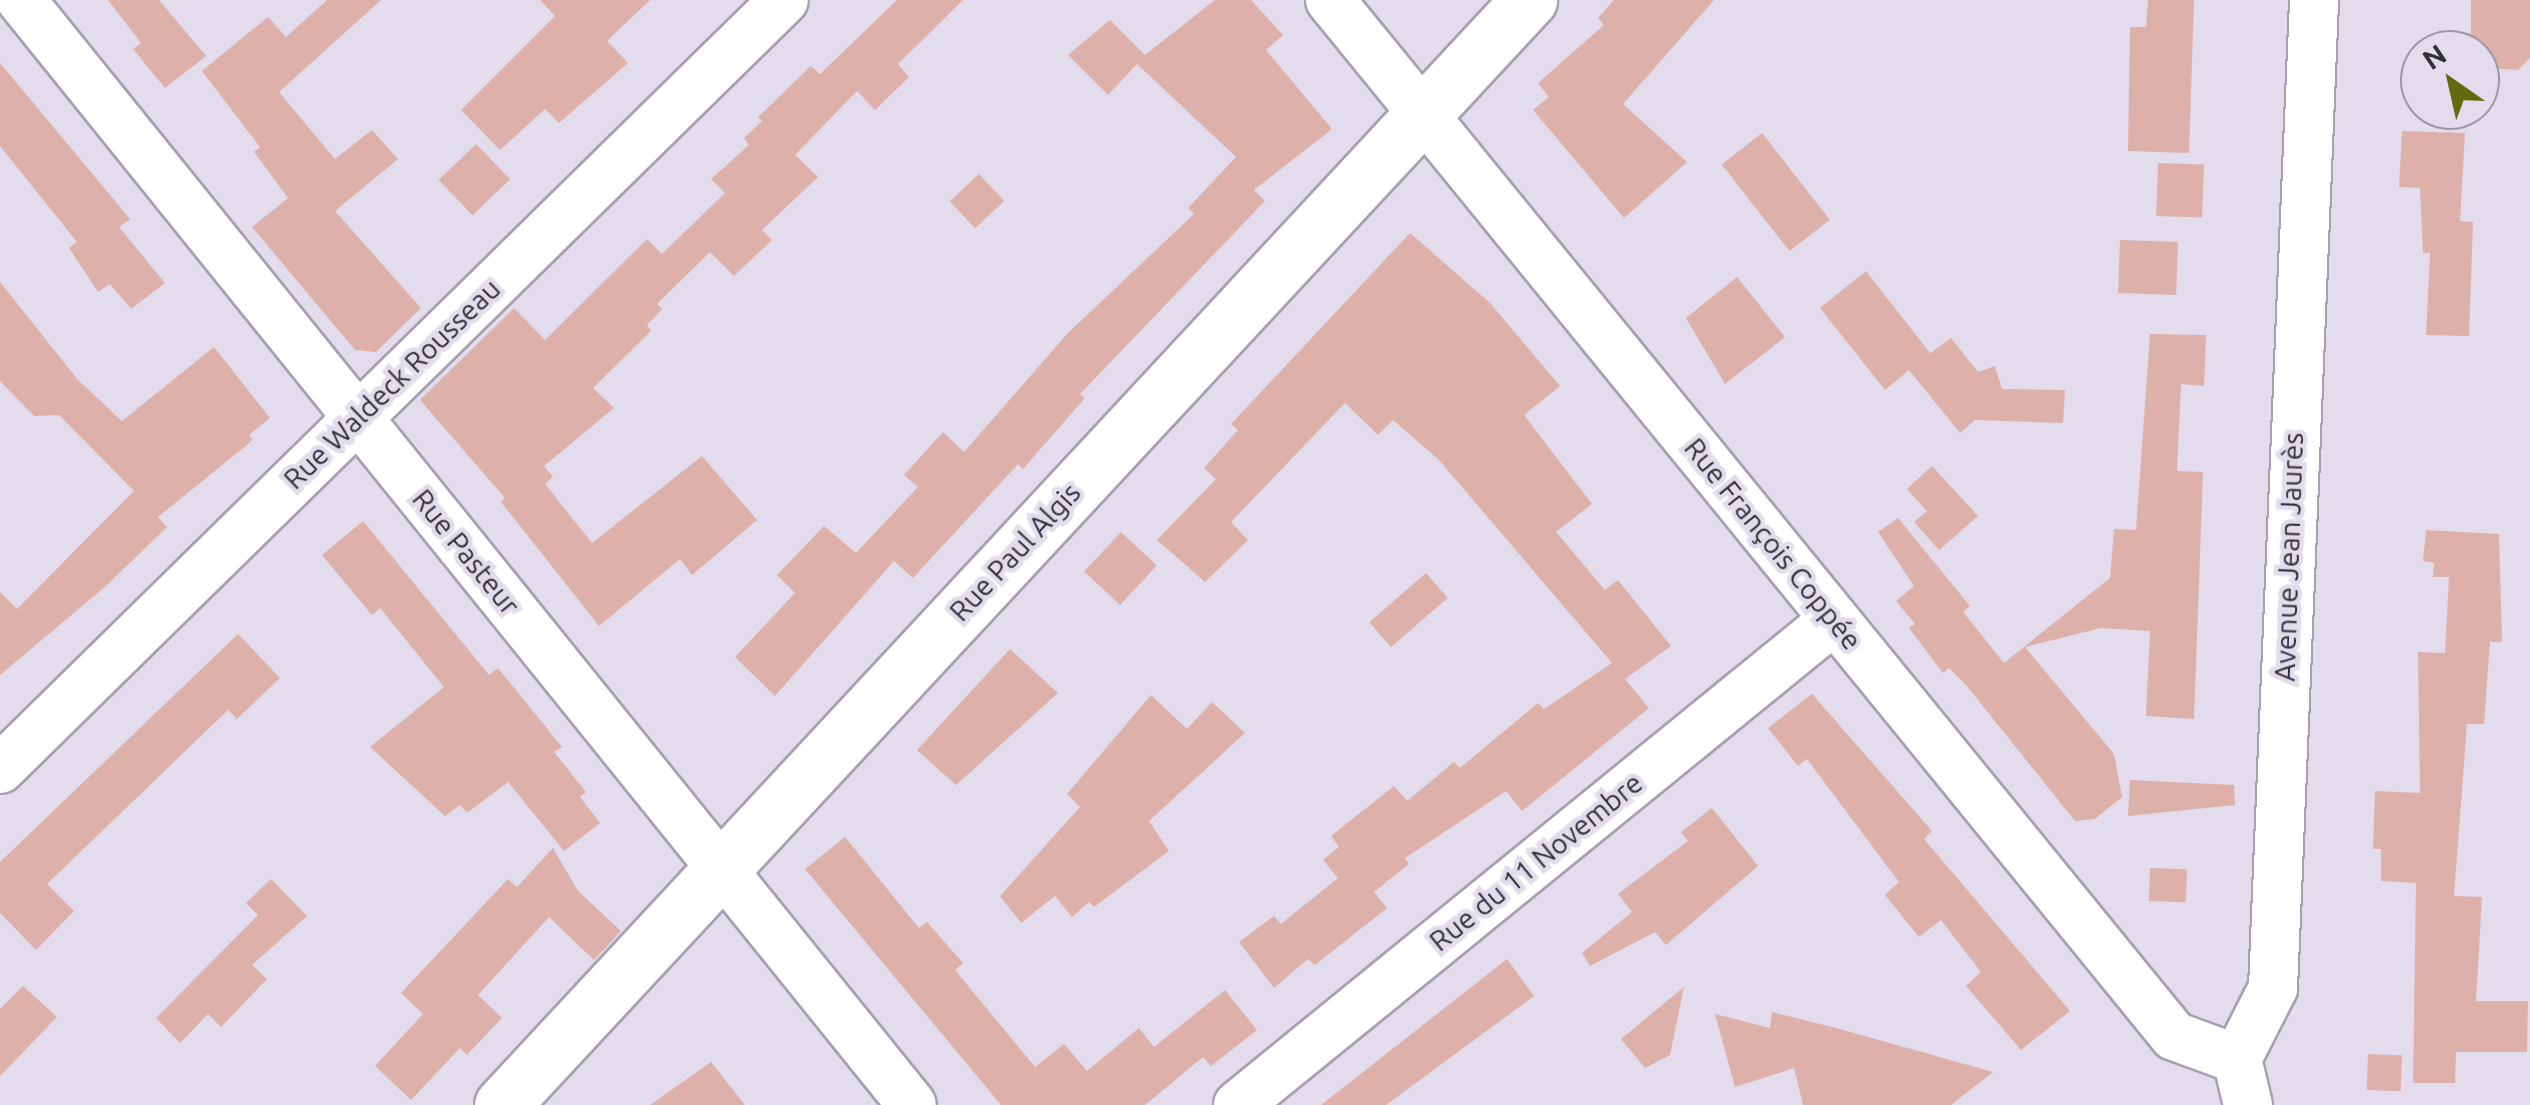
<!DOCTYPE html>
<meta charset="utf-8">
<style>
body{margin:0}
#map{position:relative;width:2530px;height:1105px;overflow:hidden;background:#e2dced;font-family:Ubuntu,sans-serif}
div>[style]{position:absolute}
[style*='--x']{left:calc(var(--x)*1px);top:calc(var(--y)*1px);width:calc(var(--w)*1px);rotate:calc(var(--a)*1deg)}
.building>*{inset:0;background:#ddb0a9;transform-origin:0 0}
.roads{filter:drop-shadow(2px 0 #a6a0b1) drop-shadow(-2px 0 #a6a0b1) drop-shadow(0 2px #a6a0b1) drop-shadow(0 -2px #a6a0b1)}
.street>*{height:48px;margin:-24px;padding:0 24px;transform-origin:24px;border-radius:24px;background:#fff}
.secondary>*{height:55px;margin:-27.5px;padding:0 27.5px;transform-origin:27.5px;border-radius:27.5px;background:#fff}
span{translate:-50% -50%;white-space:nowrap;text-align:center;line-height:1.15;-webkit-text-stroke:9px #e2dced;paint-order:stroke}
.street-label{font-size:28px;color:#323036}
.north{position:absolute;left:2400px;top:30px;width:100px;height:100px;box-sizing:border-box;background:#e2dced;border:2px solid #9c97a4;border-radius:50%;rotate:326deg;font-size:28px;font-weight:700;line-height:40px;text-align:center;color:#323036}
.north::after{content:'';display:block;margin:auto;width:35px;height:45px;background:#606a11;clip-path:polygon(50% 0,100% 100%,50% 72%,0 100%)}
</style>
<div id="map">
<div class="building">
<div style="clip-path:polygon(108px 0,159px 0,206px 56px,165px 88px,133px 49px,141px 43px)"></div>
<div style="clip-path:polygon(327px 0,381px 0,279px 92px,335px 159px,372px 130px,398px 159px,335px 211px,421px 308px,376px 352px,355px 350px,252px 227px,288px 198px,254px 152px,260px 147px,202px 71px,268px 17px,286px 37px)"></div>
<div style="clip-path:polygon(540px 0,650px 0,607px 41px,628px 63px,559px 123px,545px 109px,500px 150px,461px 110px,555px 16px)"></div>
<div style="clip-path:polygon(897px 0,963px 0,898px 64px,909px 77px,875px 110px,857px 91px,795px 155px,818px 177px,762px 230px,772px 240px,734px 276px,710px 252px,657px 304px,662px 309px,647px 325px,651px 331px,593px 388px,614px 408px,544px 466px,553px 477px,545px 484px,592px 543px,702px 456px,757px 520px,692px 575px,680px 559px,599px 626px,501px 502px,505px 498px,420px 400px,514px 308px,545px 340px,647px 239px,662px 254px,725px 193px,711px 179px,749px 145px,744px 138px,762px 121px,758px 117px,811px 66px,820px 74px)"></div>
<div style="clip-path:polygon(1215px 0,1251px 0,1283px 35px,1266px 50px,1332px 129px,1254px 190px,1265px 201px,1080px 394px,1085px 398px,1023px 469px,1018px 464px,913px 578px,894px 561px,775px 696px,735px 657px,795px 593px,777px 575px,824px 526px,856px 553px,918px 487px,904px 475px,943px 432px,964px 452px,1067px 334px,1194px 214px,1188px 208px,1236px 157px,1137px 64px,1108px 95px,1068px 55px,1110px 20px,1145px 55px)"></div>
<div style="clip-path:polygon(1614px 0,1714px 0,1623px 104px,1687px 162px,1624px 218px,1533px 110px,1549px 97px,1538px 83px,1604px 25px,1598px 18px)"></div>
<div style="clip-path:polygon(2148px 0,2194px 0,2189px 153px,2128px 151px,2130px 27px,2146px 27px)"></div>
<div style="clip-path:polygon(2471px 0,2530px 0,2530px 58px,2518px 70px,2500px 69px,2479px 42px,2471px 42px)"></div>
<div style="clip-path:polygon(0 63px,130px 219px,119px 227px,165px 283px,131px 309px,110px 284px,98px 292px,69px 248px,77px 242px,0 146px)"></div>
<div style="clip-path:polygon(2402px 131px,2465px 133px,2460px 221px,2473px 222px,2469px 336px,2426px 335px,2430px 253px,2423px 253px,2420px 188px,2399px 187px)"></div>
<div style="left:1762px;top:133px;width:110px;height:51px;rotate:52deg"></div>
<div style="left:476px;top:144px;width:49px;height:52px;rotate:46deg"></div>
<div style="left:2158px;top:163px;width:46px;height:53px;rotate:2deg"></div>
<div style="left:979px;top:174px;width:37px;height:40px;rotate:47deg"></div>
<div style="clip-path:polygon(1410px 233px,1490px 303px,1560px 386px,1524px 415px,1592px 504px,1556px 532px,1605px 590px,1618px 580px,1671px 646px,1625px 679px,1649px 708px,1522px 811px,1506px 791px,1405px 858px,1409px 864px,1374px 892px,1387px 908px,1315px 965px,1308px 959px,1274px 988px,1239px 942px,1274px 916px,1281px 924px,1338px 878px,1323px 860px,1339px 847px,1331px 836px,1394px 786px,1407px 801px,1454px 762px,1460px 768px,1538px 703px,1544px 709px,1612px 663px,1439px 460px,1393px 420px,1378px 435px,1345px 403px,1231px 522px,1248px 540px,1205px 582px,1157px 540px,1216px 479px,1204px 468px,1238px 430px,1231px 424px)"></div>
<div style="left:2120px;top:240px;width:58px;height:53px;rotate:2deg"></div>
<div style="clip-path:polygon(1866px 271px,1930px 353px,1925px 357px,1951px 338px,1978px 372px,1995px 366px,2002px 389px,2065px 390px,2063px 423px,1975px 420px,1960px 433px,1909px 370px,1885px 390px,1820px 308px)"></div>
<div style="clip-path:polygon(1737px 277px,1785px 337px,1725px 384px,1686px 318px)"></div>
<div style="clip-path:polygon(0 282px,78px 380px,122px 421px,214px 347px,270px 418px,249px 435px,253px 440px,158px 517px,167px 527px,106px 586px,0 675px,0 592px,17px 609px,134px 491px,59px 415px,34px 416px,0 381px)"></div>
<div style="clip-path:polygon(2150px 334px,2206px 335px,2204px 386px,2181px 384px,2177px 471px,2203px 472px,2194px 719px,2146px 716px,2150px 631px,2101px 628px,2025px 647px,2114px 754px,2122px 797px,2095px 819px,2075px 821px,1966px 685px,1949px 668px,1943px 673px,1909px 628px,1915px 624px,1896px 601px,1914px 586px,1878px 532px,1898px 518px,1970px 606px,1963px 612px,2004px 663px,2110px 578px,2114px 529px,2136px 530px)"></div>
<div style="clip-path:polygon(1932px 466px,1978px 516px,1939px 550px,1914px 522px,1927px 511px,1907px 489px)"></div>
<div style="clip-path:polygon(363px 521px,489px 675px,498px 668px,562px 747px,554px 752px,586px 792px,580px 797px,600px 823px,564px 851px,508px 782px,467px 813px,460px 805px,445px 816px,370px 747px,444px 687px,380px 608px,372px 615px,322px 555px)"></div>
<div style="clip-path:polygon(2426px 530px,2499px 534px,2502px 642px,2490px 642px,2484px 724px,2467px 724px,2454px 896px,2482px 897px,2476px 1001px,2528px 1001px,2527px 1052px,2456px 1052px,2455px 1083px,2413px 1083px,2416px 883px,2381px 881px,2381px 849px,2373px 849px,2375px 791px,2420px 793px,2418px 652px,2445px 653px,2449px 577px,2433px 577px,2434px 563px,2423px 561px)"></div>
<div style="left:1121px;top:532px;width:49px;height:54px;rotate:43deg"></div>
<div style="left:1426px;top:573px;width:33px;height:75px;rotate:49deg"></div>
<div style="clip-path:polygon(238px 634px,280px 678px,237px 719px,228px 710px,47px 884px,74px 911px,36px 950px,0 913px,0 862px)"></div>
<div style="clip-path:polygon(1010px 649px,1058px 693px,956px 785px,917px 750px)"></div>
<div style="clip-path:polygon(1812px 694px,1932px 831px,1924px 839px,2070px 1011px,2021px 1050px,1966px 986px,1981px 972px,1941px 920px,1919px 937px,1885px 895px,1899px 882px,1807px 759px,1798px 766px,1768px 728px)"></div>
<div style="clip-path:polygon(1151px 695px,1187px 729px,1212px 702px,1245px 733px,1149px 821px,1169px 851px,1094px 907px,1089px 902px,1072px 917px,1055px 896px,1021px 923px,1000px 896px,1080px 807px,1067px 794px)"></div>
<div style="clip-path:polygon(2130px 780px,2234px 785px,2235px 805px,2128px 816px)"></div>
<div style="clip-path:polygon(1712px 808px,1758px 866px,1666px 945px,1655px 932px,1590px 966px,1582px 953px,1632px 912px,1618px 894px,1688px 841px,1681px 832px)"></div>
<div style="clip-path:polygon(845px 837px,919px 928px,927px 922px,963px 963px,955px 970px,1035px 1067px,1064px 1044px,1087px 1071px,1139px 1028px,1154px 1047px,1225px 990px,1257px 1030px,1211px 1066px,1203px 1057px,1145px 1105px,1001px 1105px,805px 869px)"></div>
<div style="clip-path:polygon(553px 848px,578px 891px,621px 931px,594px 960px,549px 917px,478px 995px,502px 1018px,467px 1055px,460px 1048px,411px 1100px,375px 1066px,423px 1014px,401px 993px,508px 879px,517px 887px)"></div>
<div style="left:2150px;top:868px;width:37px;height:33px;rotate:2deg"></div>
<div style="clip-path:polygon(271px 879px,307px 916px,252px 965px,267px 979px,221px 1027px,208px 1014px,180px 1043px,156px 1018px,258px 915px,246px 903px)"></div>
<div style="clip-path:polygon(1507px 959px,1534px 996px,1386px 1105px,1321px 1105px)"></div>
<div style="clip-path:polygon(23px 986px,57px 1017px,0 1076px,0 1009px)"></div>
<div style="clip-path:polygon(1684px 987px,1670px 1055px,1645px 1068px,1621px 1039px)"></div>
<div style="clip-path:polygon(1772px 1012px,1836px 1028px,1993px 1072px,1951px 1105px,1803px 1105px,1794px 1068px,1735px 1087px,1715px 1014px,1770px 1028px)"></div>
<div style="left:2368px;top:1054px;width:34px;height:36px;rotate:2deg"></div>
<div style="clip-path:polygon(711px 1062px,745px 1105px,650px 1105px)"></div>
</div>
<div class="roads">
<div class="street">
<div style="--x:21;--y:0;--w:1419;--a:51.12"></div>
<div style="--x:1330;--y:0;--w:1336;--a:50.83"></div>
<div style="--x:2174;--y:1036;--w:67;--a:20.1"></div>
<div style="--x:0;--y:769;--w:1098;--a:-44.45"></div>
<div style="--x:1238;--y:1105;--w:768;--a:-39.14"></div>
<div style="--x:2248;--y:1105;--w:47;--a:-103.4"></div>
<div style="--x:2237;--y:1059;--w:80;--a:-63.1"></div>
<div style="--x:2273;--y:988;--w:989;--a:-87.62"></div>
</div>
<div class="secondary">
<div style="--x:502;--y:1105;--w:1509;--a:-47.1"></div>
</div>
</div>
<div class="street-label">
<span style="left:392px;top:384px;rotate:-44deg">Rue Waldeck Rousseau</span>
<span style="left:1773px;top:544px;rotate:51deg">Rue François Coppée</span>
<span style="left:466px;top:552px;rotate:51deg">Rue Pasteur</span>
<span style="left:1015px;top:552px;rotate:-47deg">Rue Paul Algis</span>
<span style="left:2289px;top:557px;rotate:-88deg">Avenue Jean Jaurès</span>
<span style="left:1536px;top:862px;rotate:-39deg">Rue du 11 Novembre</span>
</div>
<div class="north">N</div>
</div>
